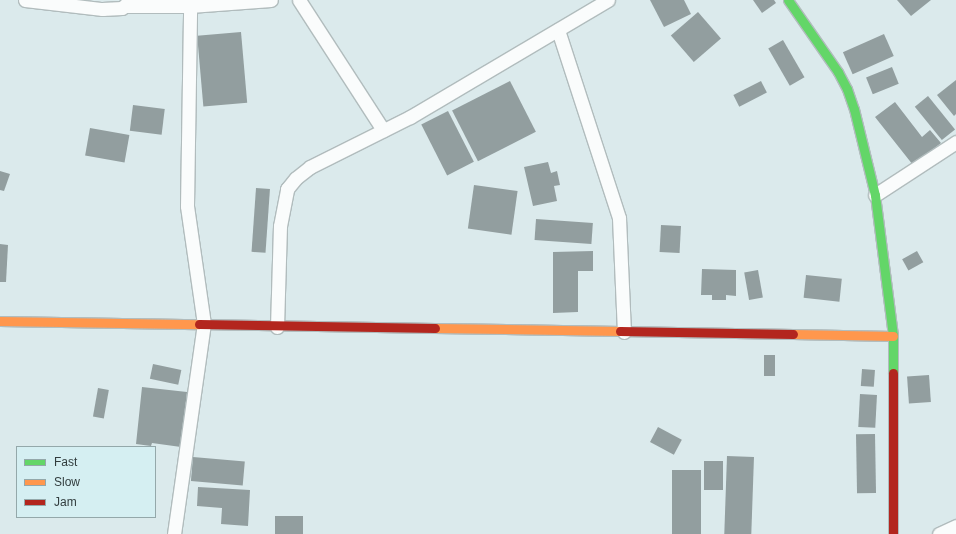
<!DOCTYPE html>
<style>
body{margin:0}
#map{position:relative;width:956px;height:534px;overflow:hidden;background:#dbeaec;font-family:Helvetica,sans-serif}
div>[style]{position:absolute}
[style*='--x']{left:calc(var(--x)*1px);top:calc(var(--y)*1px);width:calc(var(--w)*1px);rotate:calc(var(--a)*1deg)}
.building>*{inset:0;background:#929e9f;transform-origin:0 0}
.roads{filter:drop-shadow(1px 0 #b1bcbd) drop-shadow(-1px 0 #b1bcbd) drop-shadow(0 1px #b1bcbd) drop-shadow(0 -1px #b1bcbd)}
.street>*{height:13px;margin:-6.5px;padding:0 6.5px;transform-origin:6.5px;border-radius:6.5px;background:#fafcfc}
.fast>*{height:9px;margin:-4.5px;padding:0 4.5px;transform-origin:4.5px;border-radius:4.5px;background:#63d668}
.slow>*{height:9px;margin:-4.5px;padding:0 4.5px;transform-origin:4.5px;border-radius:4.5px;background:#ff974d}
.jam>*{height:9px;margin:-4.5px;padding:0 4.5px;transform-origin:4.5px;border-radius:4.5px;background:#b3261e}
span{translate:-50% -50%;white-space:nowrap;text-align:center;line-height:1.15;-webkit-text-stroke:4px #d5eff2;paint-order:stroke}
.legend{position:absolute;left:16px;top:446px;width:140px;height:72px;box-sizing:border-box;background:#d5eff2;border:1px solid #94a8aa;margin:0;padding:5px 7px;list-style:none;font-size:12px;color:#323d3e}
.legend li{display:flex;align-items:center;gap:8px;height:20px}
.legend b{width:20px;border:1px solid #94a8aa}
</style>
<div id="map">
<div class="building">
<div style="clip-path:polygon(650px 0,684px 0,691px 14px,664px 27px)"></div>
<div style="clip-path:polygon(753px 0,774px 0,776px 3px,762px 13px)"></div>
<div style="clip-path:polygon(897px 0,931px 0,911px 16px)"></div>
<div style="left:698px;top:12px;width:35px;height:36px;rotate:49deg"></div>
<div style="left:241px;top:32px;width:71px;height:44px;rotate:85deg"></div>
<div style="left:884px;top:34px;width:24px;height:45px;rotate:66deg"></div>
<div style="left:783px;top:40px;width:43px;height:17px;rotate:60deg"></div>
<div style="left:892px;top:67px;width:18px;height:28px;rotate:68deg"></div>
<div style="clip-path:polygon(956px 80px,956px 114px,954px 116px,937px 95px)"></div>
<div style="left:510px;top:81px;width:57px;height:65px;rotate:63deg"></div>
<div style="left:761px;top:81px;width:13px;height:31px;rotate:63deg"></div>
<div style="left:928px;top:96px;width:43px;height:17px;rotate:51deg"></div>
<div style="clip-path:polygon(895px 102px,922px 137px,930px 130px,941px 143px,913px 165px,875px 117px)"></div>
<div style="left:133px;top:105px;width:32px;height:26px;rotate:7deg"></div>
<div style="left:448px;top:111px;width:57px;height:30px;rotate:63deg"></div>
<div style="left:90px;top:128px;width:40px;height:28px;rotate:10deg"></div>
<div style="clip-path:polygon(548px 162px,551px 173px,557px 171px,560px 185px,554px 186px,557px 201px,533px 206px,524px 167px)"></div>
<div style="clip-path:polygon(0 171px,10px 174px,4px 191px,0 190px)"></div>
<div style="left:474px;top:185px;width:44px;height:44px;rotate:8deg"></div>
<div style="left:256px;top:188px;width:14px;height:64px;rotate:4deg"></div>
<div style="left:536px;top:219px;width:57px;height:21px;rotate:4deg"></div>
<div style="left:661px;top:225px;width:20px;height:27px;rotate:3deg"></div>
<div style="clip-path:polygon(0 244px,8px 245px,6px 282px,0 282px)"></div>
<div style="clip-path:polygon(593px 251px,593px 271px,578px 271px,578px 312px,553px 313px,553px 252px)"></div>
<div style="left:917px;top:251px;width:13px;height:17px;rotate:61deg"></div>
<div style="clip-path:polygon(702px 269px,736px 270px,736px 296px,726px 295px,726px 300px,712px 300px,712px 295px,701px 295px)"></div>
<div style="left:758px;top:270px;width:28px;height:14px;rotate:80deg"></div>
<div style="left:806px;top:275px;width:36px;height:23px;rotate:6deg"></div>
<div style="left:764px;top:355px;width:11px;height:21px"></div>
<div style="left:153px;top:364px;width:29px;height:15px;rotate:12deg"></div>
<div style="left:862px;top:369px;width:13px;height:17px;rotate:4deg"></div>
<div style="left:929px;top:375px;width:27px;height:22px;rotate:86deg"></div>
<div style="clip-path:polygon(142px 387px,187px 392px,181px 447px,152px 443px,151px 446px,136px 444px)"></div>
<div style="left:98px;top:388px;width:11px;height:29px;rotate:10deg"></div>
<div style="left:860px;top:394px;width:17px;height:33px;rotate:3deg"></div>
<div style="left:658px;top:427px;width:27px;height:17px;rotate:28deg"></div>
<div style="left:875px;top:434px;width:59px;height:19px;rotate:89deg"></div>
<div style="left:727px;top:456px;width:27px;height:78px;rotate:2deg"></div>
<div style="left:193px;top:457px;width:52px;height:24px;rotate:5deg"></div>
<div style="left:704px;top:461px;width:19px;height:29px"></div>
<div style="left:672px;top:470px;width:29px;height:64px"></div>
<div style="clip-path:polygon(198px 487px,250px 490px,248px 526px,221px 524px,222px 508px,197px 506px)"></div>
<div style="left:303px;top:516px;width:18px;height:28px;rotate:90deg"></div>
</div>
<div class="roads">
<div class="street">
<div style="--x:25;--y:0;--w:78;--a:6.7"></div>
<div style="--x:102;--y:9;--w:20;--a:-3"></div>
<div style="--x:122;--y:8;--w:11;--a:-45"></div>
<div style="--x:299;--y:0;--w:155;--a:57.1"></div>
<div style="--x:126;--y:6;--w:64;--a:0"></div>
<div style="--x:190;--y:6;--w:81;--a:-4.2"></div>
<div style="--x:558;--y:30;--w:198;--a:72"></div>
<div style="--x:619;--y:218;--w:114;--a:87.5"></div>
<div style="--x:875;--y:195;--w:97;--a:-33.2"></div>
<div style="--x:277;--y:327;--w:101;--a:-88.3"></div>
<div style="--x:280;--y:226;--w:38;--a:-79"></div>
<div style="--x:287;--y:189;--w:14;--a:-51"></div>
<div style="--x:296;--y:178;--w:18;--a:-38"></div>
<div style="--x:310;--y:167;--w:112;--a:-26.6"></div>
<div style="--x:410;--y:117;--w:230;--a:-30.6"></div>
<div style="--x:174;--y:534;--w:212;--a:-81.9"></div>
<div style="--x:204;--y:324;--w:119;--a:-98.2"></div>
<div style="--x:187;--y:206;--w:200;--a:-89.1"></div>
<div style="--x:939;--y:534;--w:19;--a:-25"></div>
</div>
<div class="fast">
<div style="--x:788;--y:0;--w:88;--a:55.2"></div>
<div style="--x:838;--y:72;--w:19;--a:62"></div>
<div style="--x:847;--y:89;--w:21;--a:71"></div>
<div style="--x:854;--y:109;--w:89;--a:76.3"></div>
<div style="--x:875;--y:195;--w:142;--a:82.7"></div>
<div style="--x:893;--y:336;--w:37;--a:90"></div>
</div>
<div class="slow">
<div style="--x:0;--y:321;--w:199;--a:0.9"></div>
<div style="--x:435;--y:328;--w:185;--a:0.9"></div>
<div style="--x:793;--y:334;--w:100;--a:1.1"></div>
</div>
<div class="jam">
<div style="--x:199;--y:324;--w:236;--a:1"></div>
<div style="--x:620;--y:331;--w:173;--a:1"></div>
<div style="--x:893;--y:373;--w:161;--a:90"></div>
</div>
</div>
<ul class="legend">
<li><b style="height:5px;background:#63d668"></b>Fast</li>
<li><b style="height:5px;background:#ff974d"></b>Slow</li>
<li><b style="height:5px;background:#b3261e"></b>Jam</li>
</ul>
</div>
